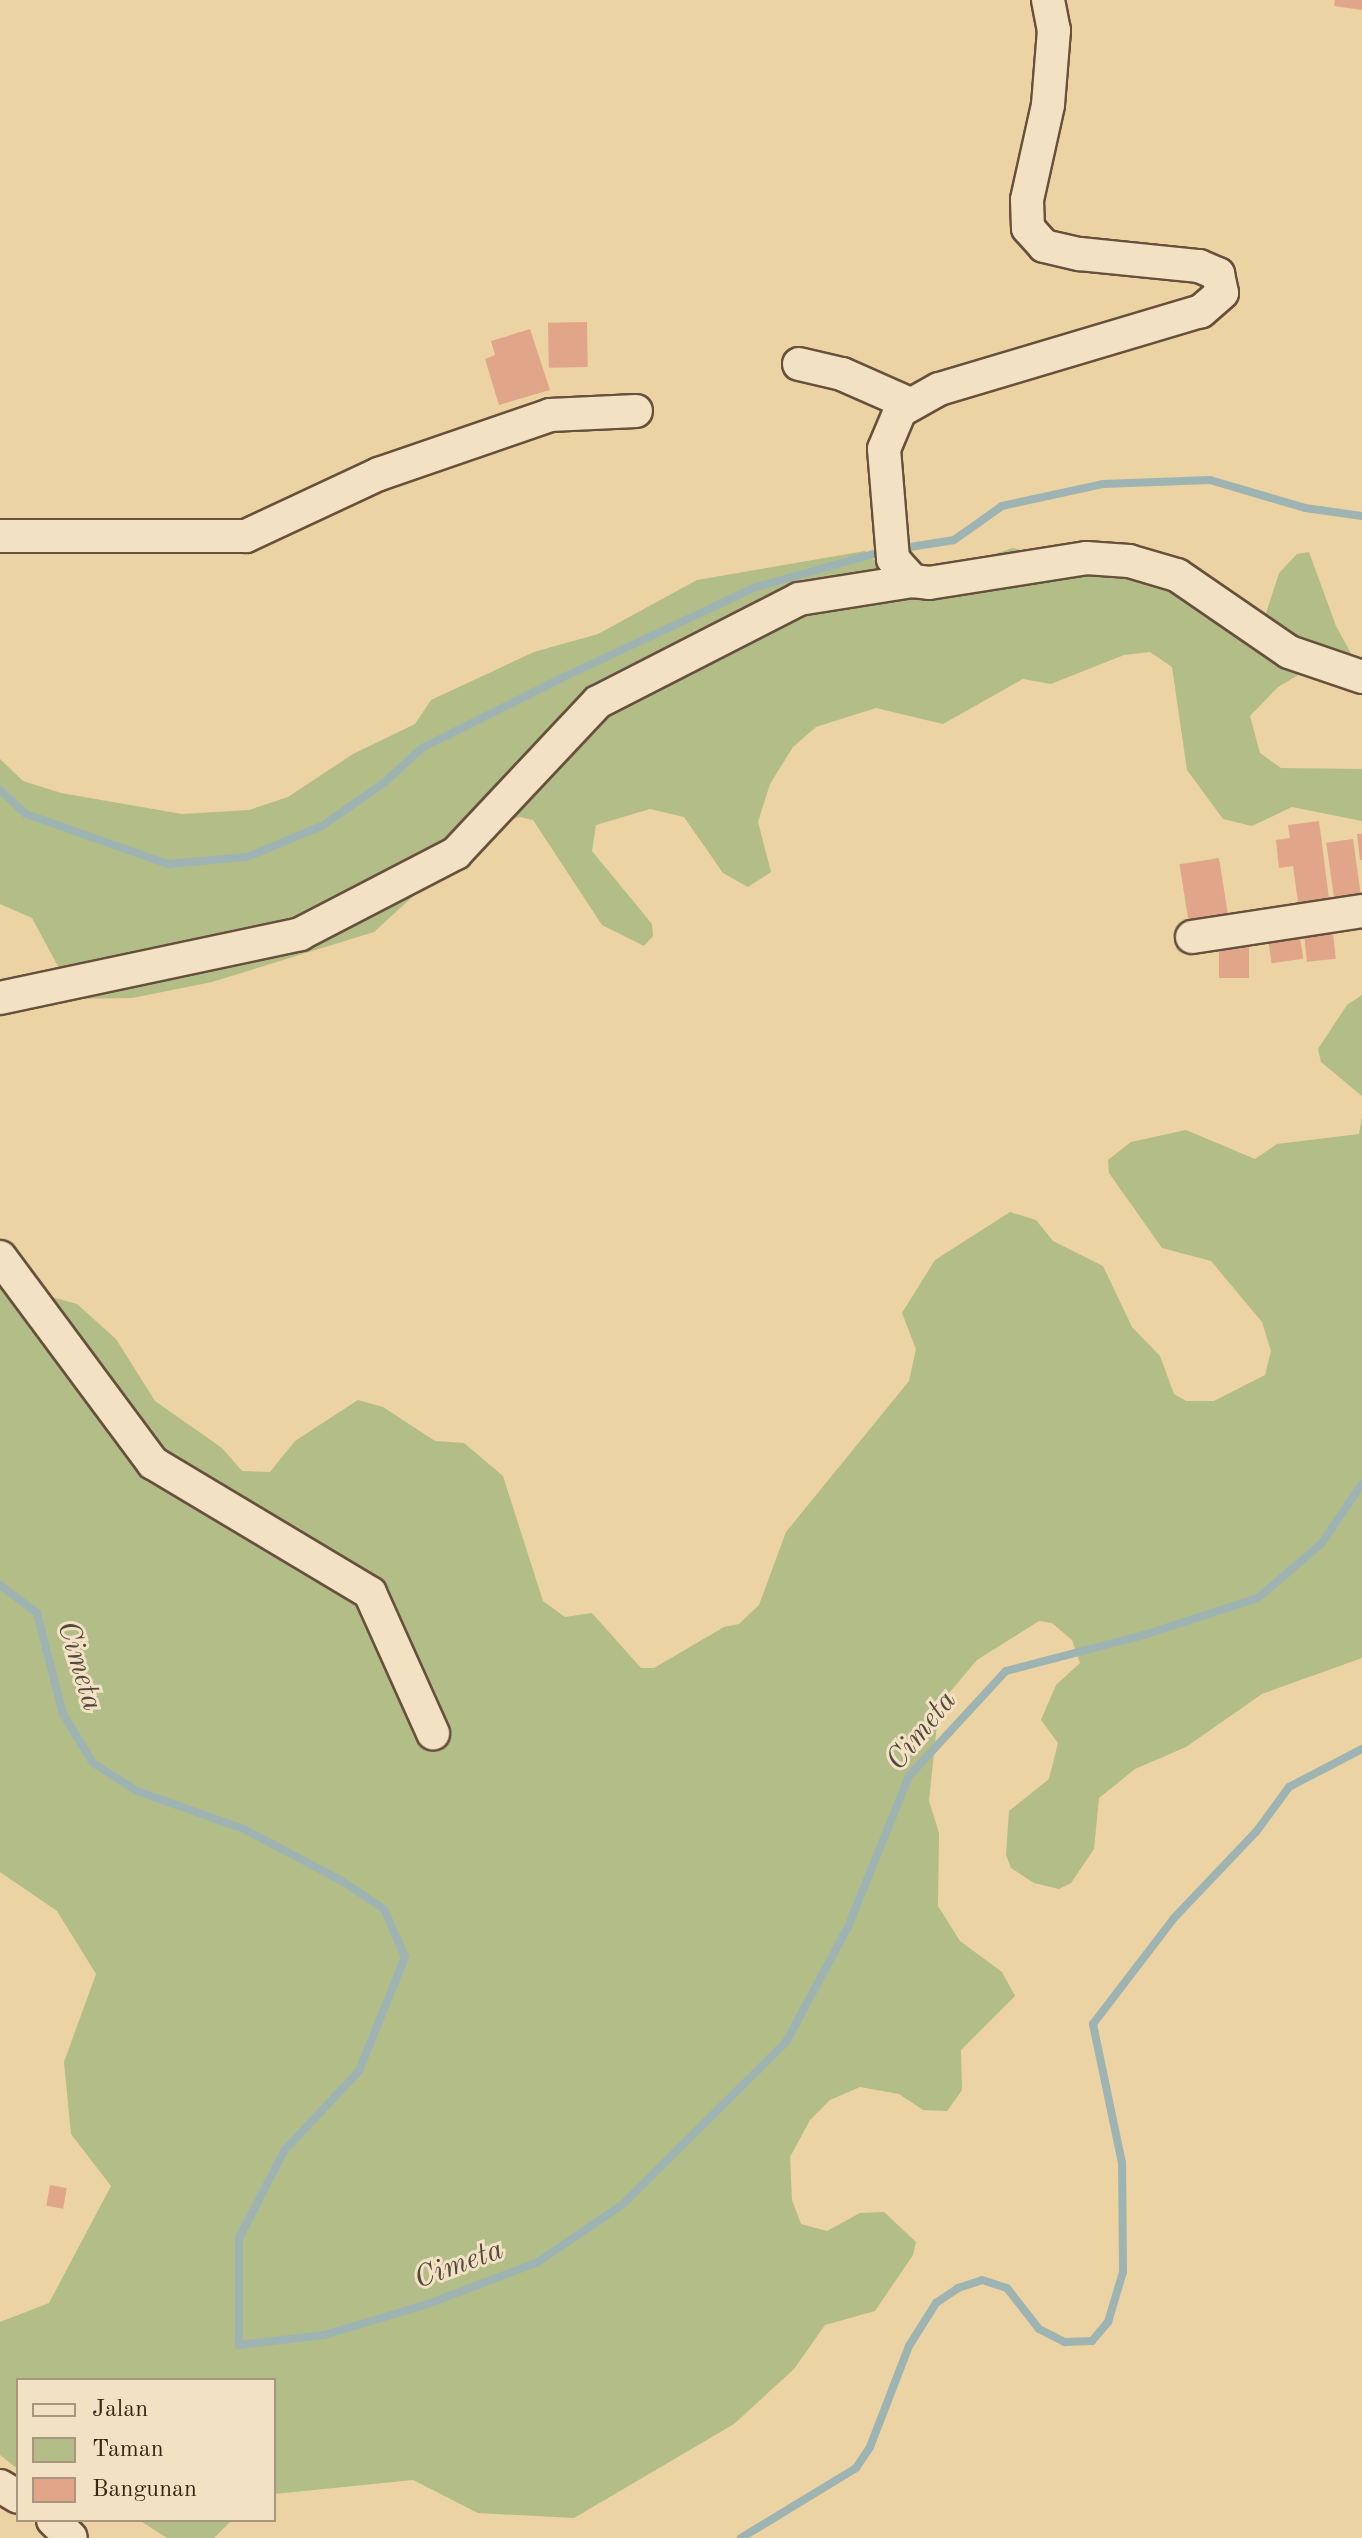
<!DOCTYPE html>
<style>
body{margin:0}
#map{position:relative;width:1362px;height:2538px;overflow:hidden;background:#ebd3a3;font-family:"Old Standard TT",serif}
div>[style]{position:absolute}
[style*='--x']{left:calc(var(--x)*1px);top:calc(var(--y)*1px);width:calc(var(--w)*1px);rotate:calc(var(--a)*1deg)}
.green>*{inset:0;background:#b3bd88}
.stream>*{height:8px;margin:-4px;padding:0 4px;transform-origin:4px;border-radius:4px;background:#9eb4b2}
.building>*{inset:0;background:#e1a68a;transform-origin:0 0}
.roads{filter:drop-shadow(2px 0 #67503c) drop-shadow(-2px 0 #67503c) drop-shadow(0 2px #67503c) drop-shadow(0 -2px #67503c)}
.minor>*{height:32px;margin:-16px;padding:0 16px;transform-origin:16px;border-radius:16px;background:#f2e2c3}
span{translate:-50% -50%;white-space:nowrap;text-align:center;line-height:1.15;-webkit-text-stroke:6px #f2e2c3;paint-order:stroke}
.water-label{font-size:30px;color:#54493f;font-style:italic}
.legend{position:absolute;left:16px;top:2378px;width:260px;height:144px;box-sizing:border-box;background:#f2e2c3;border:2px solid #a9967f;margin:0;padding:10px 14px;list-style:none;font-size:24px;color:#3b2519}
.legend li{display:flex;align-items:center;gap:16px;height:40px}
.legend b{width:40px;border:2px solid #a9967f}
</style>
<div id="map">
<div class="green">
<div style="clip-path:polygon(1013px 548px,1167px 587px,1251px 634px,1266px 613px,1279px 573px,1297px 554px,1309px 552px,1336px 626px,1358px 666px,1305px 671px,1278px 687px,1250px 716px,1260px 753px,1281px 768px,1362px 769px,1362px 821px,1292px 807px,1252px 826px,1223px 819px,1187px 770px,1172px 667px,1150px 652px,1124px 655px,1051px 684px,1023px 679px,943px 724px,876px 708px,816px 727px,793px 747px,770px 784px,758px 822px,771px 872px,748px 887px,723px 873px,684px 817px,650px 809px,596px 825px,592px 851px,652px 924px,653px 936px,644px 946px,602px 925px,533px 820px,520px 817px,492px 824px,374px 932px,212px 982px,132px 998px,66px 999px,60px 970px,32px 918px,0 904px,0 759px,23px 781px,61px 793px,182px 814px,249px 810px,288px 797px,353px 754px,415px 724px,431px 700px,534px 652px,598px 634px,697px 580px,865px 551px,894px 579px,918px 579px)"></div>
<div style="clip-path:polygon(1362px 995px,1362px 1096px,1321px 1062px,1318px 1049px,1347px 1005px)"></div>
<div style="clip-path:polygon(1362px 1117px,1362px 1658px,1262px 1694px,1186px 1747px,1135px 1769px,1099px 1798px,1094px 1849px,1071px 1883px,1059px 1889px,1034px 1883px,1011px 1868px,1006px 1855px,1009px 1811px,1049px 1779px,1058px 1743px,1041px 1720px,1056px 1685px,1080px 1663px,1072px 1640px,1052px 1623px,1039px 1621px,977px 1660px,939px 1705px,929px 1801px,939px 1833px,938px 1906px,960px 1941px,1002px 1972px,1015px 1996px,961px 2050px,962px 2090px,947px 2111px,923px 2110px,899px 2094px,860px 2087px,830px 2100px,810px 2120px,790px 2157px,792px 2200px,801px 2224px,827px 2231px,860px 2213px,884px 2212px,916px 2242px,913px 2255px,875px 2311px,825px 2325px,794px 2369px,734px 2424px,574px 2518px,478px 2513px,413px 2480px,274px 2494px,274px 2380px,18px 2380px,18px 2469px,0 2455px,0 2322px,49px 2303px,111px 2186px,71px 2134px,64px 2062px,96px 1974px,57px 1911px,0 1872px,0 1255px,5px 1284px,77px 1304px,116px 1339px,155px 1401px,222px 1448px,242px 1471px,270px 1472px,295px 1441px,358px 1400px,383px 1407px,435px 1441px,464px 1443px,503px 1476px,543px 1601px,565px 1617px,592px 1613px,641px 1668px,654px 1668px,724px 1627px,739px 1624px,759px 1605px,786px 1532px,909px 1381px,916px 1349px,902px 1313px,935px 1260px,1010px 1212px,1036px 1220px,1053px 1241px,1103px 1266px,1132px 1327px,1160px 1356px,1174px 1394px,1186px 1401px,1214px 1401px,1265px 1375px,1271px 1351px,1262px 1322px,1211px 1261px,1162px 1248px,1109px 1173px,1108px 1160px,1131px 1142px,1186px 1130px,1255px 1159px,1277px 1144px,1359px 1134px)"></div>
<div style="clip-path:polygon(139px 2520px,232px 2520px,214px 2538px,167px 2538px)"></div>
</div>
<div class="stream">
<div style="--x:897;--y:549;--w:58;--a:-9"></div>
<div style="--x:954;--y:540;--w:59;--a:-35.3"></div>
<div style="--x:1002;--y:506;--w:103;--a:-12.3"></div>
<div style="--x:1103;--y:484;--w:107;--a:-2.1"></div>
<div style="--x:1210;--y:480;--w:99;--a:16.4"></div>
<div style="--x:1305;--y:508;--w:58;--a:8"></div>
<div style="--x:0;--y:790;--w:35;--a:43"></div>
<div style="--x:26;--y:814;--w:151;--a:19.4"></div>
<div style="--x:168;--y:864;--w:79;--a:-5.1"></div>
<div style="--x:247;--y:857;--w:81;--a:-22.5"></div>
<div style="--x:322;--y:826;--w:77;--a:-34.9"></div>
<div style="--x:385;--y:782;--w:50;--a:-42.6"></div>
<div style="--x:422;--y:748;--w:161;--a:-26.6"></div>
<div style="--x:566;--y:676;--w:210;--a:-25.1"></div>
<div style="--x:756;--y:587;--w:133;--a:-15.7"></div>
<div style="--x:0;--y:1585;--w:46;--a:37.1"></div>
<div style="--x:37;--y:1613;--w:104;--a:75.6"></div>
<div style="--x:63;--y:1714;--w:57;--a:58.5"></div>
<div style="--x:93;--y:1763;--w:52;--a:32.5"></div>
<div style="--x:137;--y:1791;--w:114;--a:19.6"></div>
<div style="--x:244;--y:1829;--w:111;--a:28"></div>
<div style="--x:342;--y:1881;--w:50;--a:33.7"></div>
<div style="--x:384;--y:1909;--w:52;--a:66.4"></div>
<div style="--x:405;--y:1957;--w:123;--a:112"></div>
<div style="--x:359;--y:2071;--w:110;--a:133.2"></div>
<div style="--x:284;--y:2151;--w:98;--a:117.3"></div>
<div style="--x:239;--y:2238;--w:107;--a:90"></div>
<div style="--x:239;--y:2345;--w:86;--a:-6.7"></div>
<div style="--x:324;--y:2335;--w:105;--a:-16.5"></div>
<div style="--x:425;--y:2305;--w:121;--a:-20.8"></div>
<div style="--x:538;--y:2262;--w:102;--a:-34.2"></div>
<div style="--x:622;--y:2205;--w:231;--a:-44.8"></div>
<div style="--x:786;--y:2042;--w:131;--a:-61.7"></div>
<div style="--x:848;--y:1927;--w:163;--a:-68"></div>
<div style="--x:909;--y:1776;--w:143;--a:-47.3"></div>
<div style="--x:1006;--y:1671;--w:143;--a:-14.6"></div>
<div style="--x:1144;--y:1635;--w:120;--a:-18"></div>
<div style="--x:1258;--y:1598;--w:83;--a:-40.6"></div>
<div style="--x:1321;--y:1544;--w:73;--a:-55.7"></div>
<div style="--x:741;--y:2538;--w:135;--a:-31.3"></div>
<div style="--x:856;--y:2468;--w:25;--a:-56"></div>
<div style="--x:870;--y:2447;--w:108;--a:-68.9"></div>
<div style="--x:909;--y:2346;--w:51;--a:-57.9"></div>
<div style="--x:936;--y:2303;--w:27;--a:-34"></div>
<div style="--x:958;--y:2288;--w:25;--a:-18"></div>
<div style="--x:982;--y:2280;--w:26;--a:18"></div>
<div style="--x:1007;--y:2288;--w:52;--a:52"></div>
<div style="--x:1039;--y:2329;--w:29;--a:27"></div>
<div style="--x:1065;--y:2342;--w:27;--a:-2"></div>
<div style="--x:1092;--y:2341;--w:25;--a:-50"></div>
<div style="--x:1108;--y:2322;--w:52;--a:-73.3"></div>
<div style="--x:1123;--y:2272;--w:109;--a:-90.5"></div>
<div style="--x:1122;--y:2163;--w:142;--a:-101.8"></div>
<div style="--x:1093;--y:2024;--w:133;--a:-52.6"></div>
<div style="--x:1174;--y:1918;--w:119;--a:-46.4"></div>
<div style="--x:1256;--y:1832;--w:56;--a:-53.7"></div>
<div style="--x:1289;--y:1787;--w:82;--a:-27.5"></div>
</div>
<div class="building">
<div style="clip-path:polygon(1335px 0,1362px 0,1362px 10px,1334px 6px)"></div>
<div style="left:587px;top:322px;width:45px;height:39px;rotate:89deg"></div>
<div style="clip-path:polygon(530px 329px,550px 390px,499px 405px,485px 359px,495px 355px,491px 341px)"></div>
<div style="clip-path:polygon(1319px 821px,1330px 906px,1299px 910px,1293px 866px,1279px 868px,1276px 840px,1290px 838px,1288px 825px)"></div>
<div style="clip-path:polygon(1357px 834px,1362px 834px,1362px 860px,1360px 860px)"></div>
<div style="left:1353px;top:839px;width:63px;height:27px;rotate:82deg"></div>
<div style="left:1219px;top:858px;width:60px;height:40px;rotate:81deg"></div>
<div style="left:1332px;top:923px;width:36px;height:29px;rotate:84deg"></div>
<div style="left:1299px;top:929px;width:30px;height:32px;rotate:82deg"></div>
<div style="left:1219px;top:940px;width:30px;height:38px"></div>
<div style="left:50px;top:2185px;width:17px;height:21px;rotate:10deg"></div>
</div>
<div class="roads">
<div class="minor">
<div style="--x:1048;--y:0;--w:31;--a:79"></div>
<div style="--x:1054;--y:30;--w:75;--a:94.6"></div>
<div style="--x:1048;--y:105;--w:97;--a:102.5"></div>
<div style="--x:1027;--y:200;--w:28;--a:88"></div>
<div style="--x:1028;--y:228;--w:24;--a:48"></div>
<div style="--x:1044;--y:246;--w:37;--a:13"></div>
<div style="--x:1080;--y:254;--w:120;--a:5.8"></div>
<div style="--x:1199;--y:266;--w:21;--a:23"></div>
<div style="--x:1218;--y:274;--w:19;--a:78"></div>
<div style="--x:1222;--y:293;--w:28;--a:139"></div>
<div style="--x:1201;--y:311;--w:273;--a:163.4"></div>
<div style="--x:939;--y:389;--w:45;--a:150.6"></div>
<div style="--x:900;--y:411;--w:41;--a:112.8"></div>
<div style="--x:884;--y:449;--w:110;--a:85.3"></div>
<div style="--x:893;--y:559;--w:30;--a:48"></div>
<div style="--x:913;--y:581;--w:16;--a:7"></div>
<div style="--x:929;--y:583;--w:159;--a:-9"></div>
<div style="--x:1086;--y:558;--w:43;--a:4"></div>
<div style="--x:1129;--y:561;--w:50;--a:16.3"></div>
<div style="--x:1177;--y:575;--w:136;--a:34.5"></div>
<div style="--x:1289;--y:652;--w:77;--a:18.9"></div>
<div style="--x:799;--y:364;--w:44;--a:13.1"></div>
<div style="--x:842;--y:374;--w:74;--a:23.8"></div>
<div style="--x:0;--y:536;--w:246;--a:0"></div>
<div style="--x:246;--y:536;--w:147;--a:-25"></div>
<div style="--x:379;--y:474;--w:181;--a:-19"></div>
<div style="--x:550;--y:415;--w:86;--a:-2.7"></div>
<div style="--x:1192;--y:937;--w:172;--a:-8.7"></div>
<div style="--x:0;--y:998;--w:307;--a:-12"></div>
<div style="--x:300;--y:934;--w:176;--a:-27.4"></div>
<div style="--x:456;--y:853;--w:207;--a:-46.8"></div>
<div style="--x:598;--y:702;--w:226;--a:-27.1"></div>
<div style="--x:799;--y:599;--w:115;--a:-9"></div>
<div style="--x:0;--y:1257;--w:257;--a:53.4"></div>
<div style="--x:153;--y:1463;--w:253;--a:30.9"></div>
<div style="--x:370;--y:1593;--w:154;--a:65.8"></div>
<div style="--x:0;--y:2486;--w:21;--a:31"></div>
<div style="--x:53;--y:2520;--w:25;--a:45"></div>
</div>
</div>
<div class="water-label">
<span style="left:79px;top:1666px;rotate:73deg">Cimeta</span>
<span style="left:922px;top:1731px;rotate:-51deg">Cimeta</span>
<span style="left:459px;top:2265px;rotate:-20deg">Cimeta</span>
</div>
<ul class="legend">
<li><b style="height:10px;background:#f2e2c3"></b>Jalan</li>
<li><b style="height:22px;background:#b3bd88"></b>Taman</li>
<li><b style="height:22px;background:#e1a68a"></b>Bangunan</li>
</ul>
</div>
